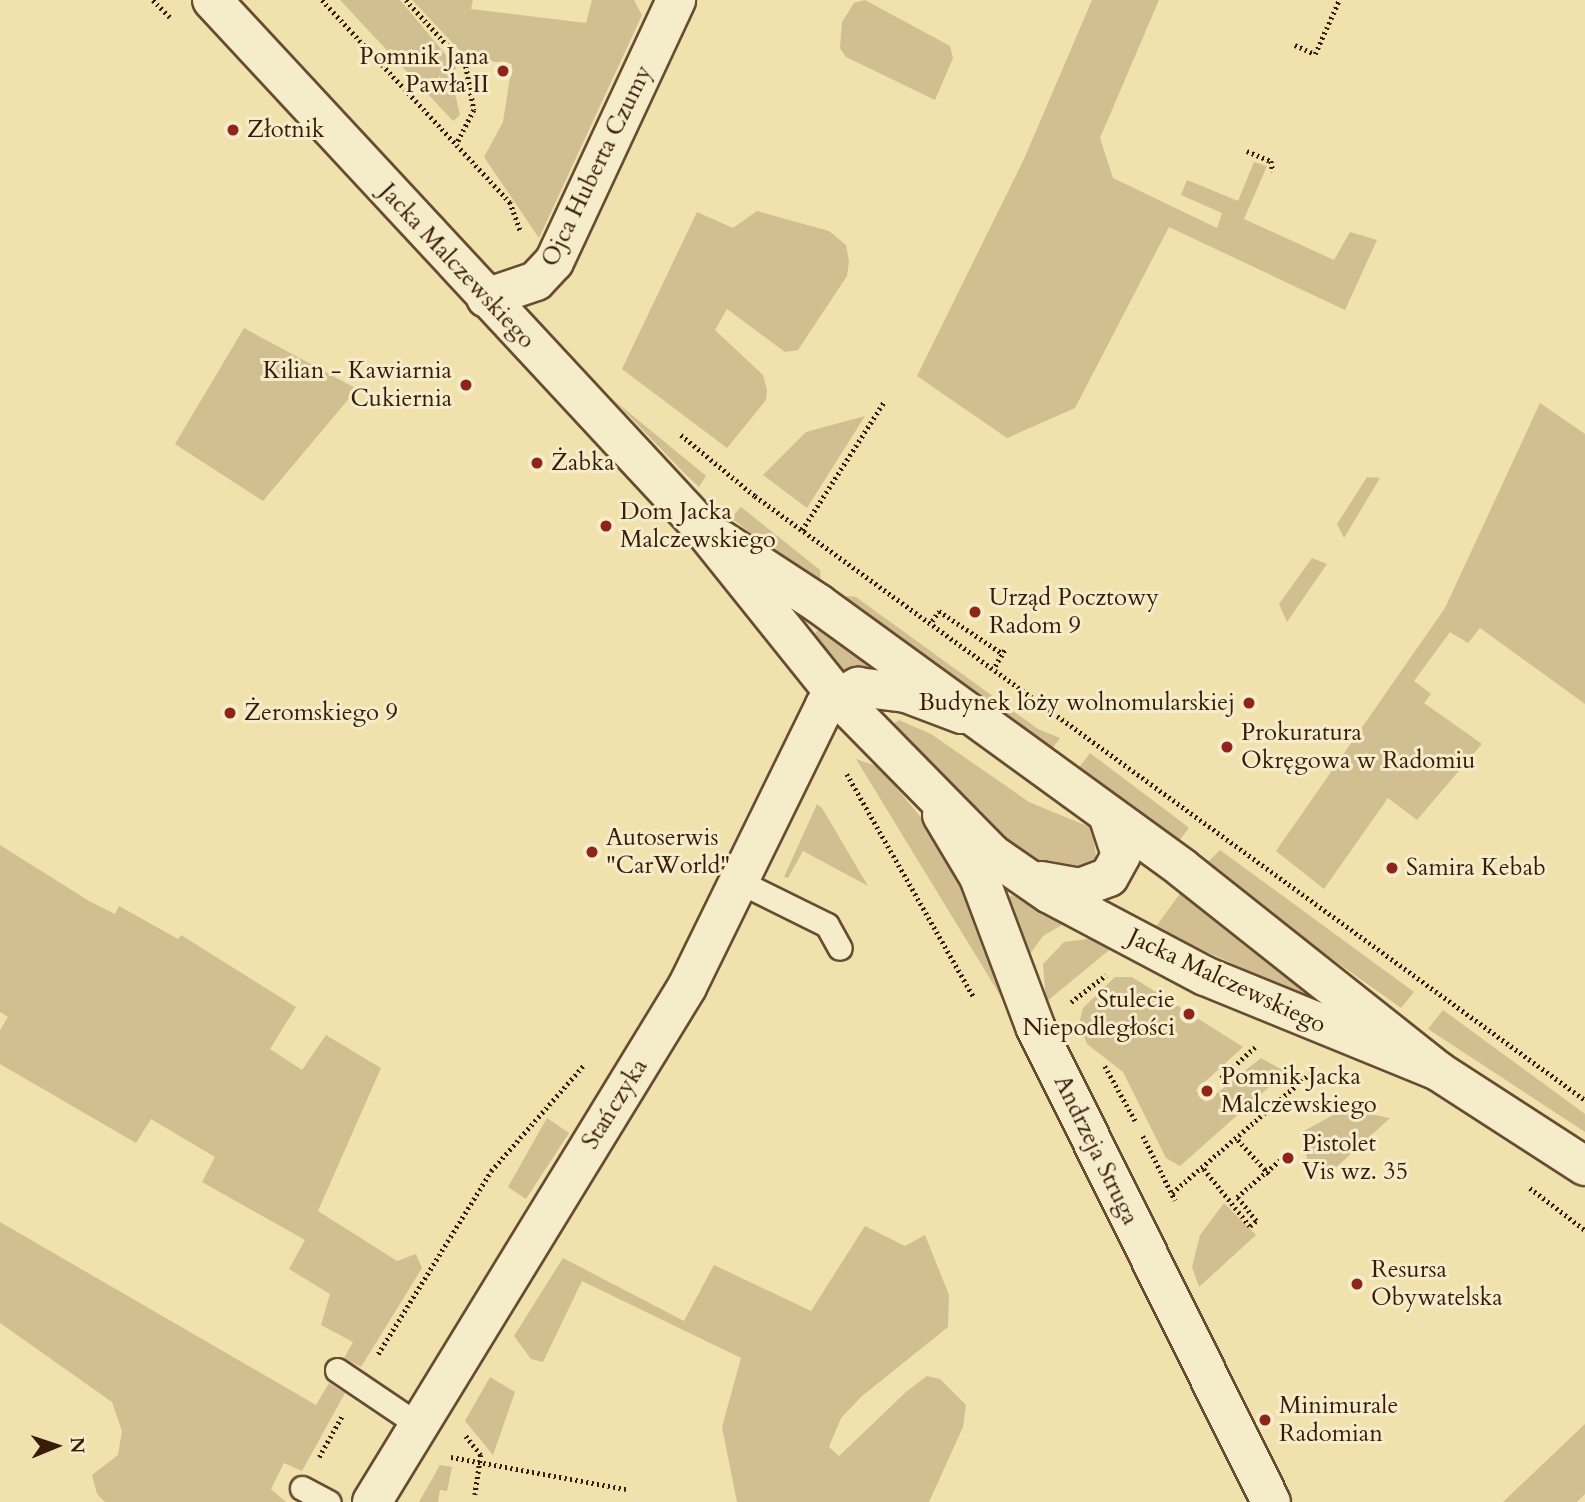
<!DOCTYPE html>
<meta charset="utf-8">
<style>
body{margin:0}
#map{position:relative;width:1585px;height:1502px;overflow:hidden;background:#f0e1ad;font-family:Cardo,serif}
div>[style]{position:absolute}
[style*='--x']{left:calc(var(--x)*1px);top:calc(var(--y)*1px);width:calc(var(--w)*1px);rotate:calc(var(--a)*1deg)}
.green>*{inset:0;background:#d1bf91;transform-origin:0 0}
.path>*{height:4.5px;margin-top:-2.25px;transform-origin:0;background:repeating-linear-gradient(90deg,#3a1a08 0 2px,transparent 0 5.5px)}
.roads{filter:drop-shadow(2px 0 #684c31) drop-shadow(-2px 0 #684c31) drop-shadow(0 2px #684c31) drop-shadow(0 -2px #684c31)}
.lane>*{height:23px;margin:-11.5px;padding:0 11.5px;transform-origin:11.5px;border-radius:11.5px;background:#f5ecca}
.street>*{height:38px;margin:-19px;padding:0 19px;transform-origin:19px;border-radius:19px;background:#f5ecca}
.secondary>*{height:38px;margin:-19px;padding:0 19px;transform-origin:19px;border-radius:19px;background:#f5ecca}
.dots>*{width:19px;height:19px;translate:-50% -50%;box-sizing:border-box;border:4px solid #f5ecca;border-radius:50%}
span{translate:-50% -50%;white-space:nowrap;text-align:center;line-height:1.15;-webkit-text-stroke:6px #f5ecca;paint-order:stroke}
.poi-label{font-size:24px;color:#3a1a08}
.right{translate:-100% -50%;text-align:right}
.left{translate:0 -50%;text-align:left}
.street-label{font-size:24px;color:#3a1a08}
.north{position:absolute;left:21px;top:1411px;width:70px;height:70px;-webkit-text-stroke:5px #f5ecca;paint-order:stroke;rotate:88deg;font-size:19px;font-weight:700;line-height:28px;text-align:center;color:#3a1a08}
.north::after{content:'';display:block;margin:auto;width:24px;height:32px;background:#3a1a08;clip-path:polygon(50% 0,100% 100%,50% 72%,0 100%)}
</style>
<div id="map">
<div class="green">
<div style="clip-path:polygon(340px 0,400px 0,456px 67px,453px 85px,460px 115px,453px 121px)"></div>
<div style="clip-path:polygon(412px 0,473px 0,471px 9px,586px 23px,592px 0,634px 0,642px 15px,539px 238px,484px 157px,503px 122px,512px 64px,467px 58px)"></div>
<div style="clip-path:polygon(865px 0,950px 46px,953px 58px,935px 100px,846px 57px,840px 48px,842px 22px,854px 3px)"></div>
<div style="clip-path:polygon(1092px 0,1159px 0,1100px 138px,1113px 178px,1217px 228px,1222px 213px,1181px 195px,1187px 180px,1238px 201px,1254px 162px,1267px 166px,1244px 219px,1334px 260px,1350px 232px,1377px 240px,1345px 310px,1169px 227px,1075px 408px,1007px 438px,917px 376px,1024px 159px)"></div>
<div style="clip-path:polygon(757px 211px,829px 231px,846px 245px,849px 261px,847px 276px,798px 350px,785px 352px,727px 309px,715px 330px,763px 375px,767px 390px,766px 400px,727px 448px,622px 369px,697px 212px,733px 228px)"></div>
<div style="clip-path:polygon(244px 328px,357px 389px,263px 501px,175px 444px)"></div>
<div style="clip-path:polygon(615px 401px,706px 476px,699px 487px,684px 473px)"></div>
<div style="clip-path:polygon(1540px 403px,1585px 434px,1585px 704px,1480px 628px,1468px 643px,1450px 632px,1414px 681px,1431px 694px,1424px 703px,1482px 744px,1417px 820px,1388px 798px,1324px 889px,1276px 851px,1445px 608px)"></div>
<div style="clip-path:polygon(865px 416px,807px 508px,763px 475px,806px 432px)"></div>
<div style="clip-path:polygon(1367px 477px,1380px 478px,1344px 538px,1337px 524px)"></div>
<div style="clip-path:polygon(741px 507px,820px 570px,821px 586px,731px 518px)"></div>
<div style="clip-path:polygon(1312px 558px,1327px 564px,1287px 622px,1279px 604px)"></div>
<div style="clip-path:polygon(846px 596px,856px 597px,1038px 729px,1060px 738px,1048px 754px,842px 601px)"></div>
<div style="clip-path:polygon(819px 629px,869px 665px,873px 670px,845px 676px,809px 640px)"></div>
<div style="clip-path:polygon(899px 720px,931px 734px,1029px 802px,1092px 828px,1097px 863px,1076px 879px,1022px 857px,890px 727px)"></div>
<div style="left:1090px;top:753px;width:124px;height:26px;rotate:37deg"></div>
<div style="clip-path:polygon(856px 759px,879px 767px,950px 852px,1014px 1018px)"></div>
<div style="clip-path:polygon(817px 804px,822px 808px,868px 886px,803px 851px,788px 878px,784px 877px)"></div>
<div style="clip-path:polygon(0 845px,89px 901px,115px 914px,119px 906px,178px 939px,181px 935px,296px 1007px,270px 1049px,302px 1070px,326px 1035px,381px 1068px,318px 1211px,397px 1261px,416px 1254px,422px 1268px,361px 1367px,344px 1358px,353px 1342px,321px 1325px,330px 1294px,289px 1269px,305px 1240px,202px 1182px,215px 1157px,151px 1119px,136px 1143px,0 1064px,0 1030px,8px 1017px,0 1012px)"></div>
<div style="clip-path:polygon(1220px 850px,1414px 992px,1401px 1008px,1203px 867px)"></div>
<div style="clip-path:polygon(1181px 892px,1319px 993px,1318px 1003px,1155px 928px)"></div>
<div style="clip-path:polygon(1011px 895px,1067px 922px,1043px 936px,1027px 958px,1006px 903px)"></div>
<div style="clip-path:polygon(1095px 938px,1113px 947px,1046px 1002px,1043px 964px,1064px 942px)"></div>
<div style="clip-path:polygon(1115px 977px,1132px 977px,1243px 1047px,1196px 1090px,1206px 1102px,1261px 1058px,1286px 1072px,1180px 1166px,1166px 1158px,1123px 1072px,1087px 1044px,1079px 1024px,1083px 1008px)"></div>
<div style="clip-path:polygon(1443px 1010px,1585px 1114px,1585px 1132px,1428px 1029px)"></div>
<div style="clip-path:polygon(1344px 1109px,1390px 1118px,1331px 1172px,1324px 1165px,1309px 1179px,1304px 1131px)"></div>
<div style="clip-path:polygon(547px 1118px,569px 1133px,526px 1199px,508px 1187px)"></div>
<div style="clip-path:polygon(1224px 1203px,1256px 1235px,1199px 1287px,1192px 1267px,1200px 1235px)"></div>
<div style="clip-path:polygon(0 1222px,316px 1405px,329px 1383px,345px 1393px,302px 1471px,284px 1463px,271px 1489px,286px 1502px,105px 1502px,97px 1494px,92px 1475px,118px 1455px,122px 1431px,112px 1402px,0 1323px)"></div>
<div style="clip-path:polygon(865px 1226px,905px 1246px,925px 1235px,949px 1295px,948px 1327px,862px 1396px,841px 1418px,829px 1447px,839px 1456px,906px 1392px,927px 1376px,940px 1379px,966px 1405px,963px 1427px,929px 1502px,737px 1502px,722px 1427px,741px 1358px,582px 1281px,543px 1362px,531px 1359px,514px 1336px,563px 1258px,684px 1321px,714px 1265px,811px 1311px)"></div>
<div style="clip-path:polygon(490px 1377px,515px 1392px,493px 1455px,465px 1421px)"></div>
<div style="clip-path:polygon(1585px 1424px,1585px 1494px,1577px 1502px,1503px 1502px)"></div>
<div style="clip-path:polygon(440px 1465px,452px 1467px,447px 1491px,440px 1490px,438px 1502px,419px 1502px)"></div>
</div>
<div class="path">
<div style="--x:153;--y:0;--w:24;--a:45"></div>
<div style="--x:322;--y:0;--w:276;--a:47.1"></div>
<div style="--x:510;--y:202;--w:30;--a:70"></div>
<div style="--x:406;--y:0;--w:89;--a:47.7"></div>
<div style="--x:466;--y:66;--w:45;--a:79.7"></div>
<div style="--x:474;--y:110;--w:38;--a:117"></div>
<div style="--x:1295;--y:45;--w:22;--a:24"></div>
<div style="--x:1315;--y:54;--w:59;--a:-66"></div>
<div style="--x:1247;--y:151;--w:26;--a:23"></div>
<div style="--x:1271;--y:161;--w:11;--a:80"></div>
<div style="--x:681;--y:435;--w:96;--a:39.5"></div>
<div style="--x:755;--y:496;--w:1027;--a:36.04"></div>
<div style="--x:802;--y:530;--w:152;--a:-57.4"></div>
<div style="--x:932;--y:621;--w:12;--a:-55"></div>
<div style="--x:939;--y:611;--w:77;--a:33.9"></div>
<div style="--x:995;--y:666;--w:21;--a:-59"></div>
<div style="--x:847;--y:774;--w:257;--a:60.4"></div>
<div style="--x:1071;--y:1002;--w:44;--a:-37.6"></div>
<div style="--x:1105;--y:1066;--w:64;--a:61"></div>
<div style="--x:1221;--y:1078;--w:47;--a:-42.4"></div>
<div style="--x:1143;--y:1136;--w:72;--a:63.4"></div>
<div style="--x:1238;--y:1140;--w:46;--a:47.6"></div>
<div style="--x:1204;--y:1169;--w:73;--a:51.1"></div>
<div style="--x:1250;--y:1226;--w:8;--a:-40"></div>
<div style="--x:1256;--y:1221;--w:31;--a:-128"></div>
<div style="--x:1237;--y:1197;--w:65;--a:-40.6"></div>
<div style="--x:1530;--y:1188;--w:69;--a:37.4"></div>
<div style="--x:1172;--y:1193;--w:188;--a:-40.9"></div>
<div style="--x:378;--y:1354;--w:215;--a:-58.3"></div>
<div style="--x:491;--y:1171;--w:140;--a:-48.8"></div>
<div style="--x:466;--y:1436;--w:24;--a:52"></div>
<div style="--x:481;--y:1455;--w:40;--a:98.5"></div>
<div style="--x:319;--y:1457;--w:47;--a:-60.7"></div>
<div style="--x:451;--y:1457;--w:178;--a:10.4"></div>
</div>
<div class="roads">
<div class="lane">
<div style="--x:738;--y:881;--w:99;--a:26.3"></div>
<div style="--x:827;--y:925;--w:26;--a:61"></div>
<div style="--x:337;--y:1370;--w:97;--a:34"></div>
<div style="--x:302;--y:1488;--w:30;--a:28"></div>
</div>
<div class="street">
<div style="--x:486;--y:298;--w:53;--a:-18.8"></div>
<div style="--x:536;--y:281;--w:26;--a:-47"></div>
<div style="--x:554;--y:262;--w:289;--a:-65"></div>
<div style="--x:942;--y:815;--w:72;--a:59.2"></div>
<div style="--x:979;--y:877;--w:159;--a:69.4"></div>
<div style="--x:1035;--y:1026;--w:531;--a:63.63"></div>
<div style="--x:372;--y:1502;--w:604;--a:-58.55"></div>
<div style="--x:687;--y:987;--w:314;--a:-63.9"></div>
<div style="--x:825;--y:705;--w:38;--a:-29"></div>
<div style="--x:858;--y:687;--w:48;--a:7.1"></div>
<div style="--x:906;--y:693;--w:60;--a:20.6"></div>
</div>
<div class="secondary">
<div style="--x:212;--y:0;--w:723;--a:47.13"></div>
<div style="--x:704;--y:530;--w:211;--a:51.3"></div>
<div style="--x:836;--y:695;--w:223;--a:45.5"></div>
<div style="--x:992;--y:854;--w:70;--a:34.6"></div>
<div style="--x:1050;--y:894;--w:175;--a:27.9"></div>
<div style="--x:1205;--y:976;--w:252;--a:22.2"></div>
<div style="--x:721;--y:540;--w:117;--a:33.1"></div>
<div style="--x:819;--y:604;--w:449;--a:36"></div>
<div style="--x:1182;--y:868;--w:327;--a:38.4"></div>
<div style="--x:1438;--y:1071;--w:175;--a:32.9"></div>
<div style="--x:1041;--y:881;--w:40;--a:10"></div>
<div style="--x:1080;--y:888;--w:31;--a:-21"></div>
<div style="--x:1109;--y:877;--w:25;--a:-61"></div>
<div style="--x:1121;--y:855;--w:40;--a:-108"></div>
</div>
</div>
<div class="dots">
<div style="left:503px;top:71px;background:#8f2418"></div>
<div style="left:233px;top:130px;background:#8f2418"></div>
<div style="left:466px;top:385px;background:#8f2418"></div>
<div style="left:537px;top:463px;background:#8f2418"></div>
<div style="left:606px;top:526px;background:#8f2418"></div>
<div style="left:975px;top:612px;background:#8f2418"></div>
<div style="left:1249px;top:703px;background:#8f2418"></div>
<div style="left:230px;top:713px;background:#8f2418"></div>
<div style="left:1227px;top:747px;background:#8f2418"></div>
<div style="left:592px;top:852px;background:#8f2418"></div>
<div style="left:1392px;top:868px;background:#8f2418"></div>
<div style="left:1189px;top:1014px;background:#8f2418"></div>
<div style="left:1207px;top:1091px;background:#8f2418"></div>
<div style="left:1288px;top:1158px;background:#8f2418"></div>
<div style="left:1357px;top:1284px;background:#8f2418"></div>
<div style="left:1265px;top:1420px;background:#8f2418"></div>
</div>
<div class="poi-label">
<span class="right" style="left:489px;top:71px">Pomnik Jana<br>Pawła II</span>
<span class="left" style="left:247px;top:130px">Złotnik</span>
<span class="right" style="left:452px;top:385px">Kilian - Kawiarnia<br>Cukiernia</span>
<span class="left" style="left:551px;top:463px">Żabka</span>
<span class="left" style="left:620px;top:526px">Dom Jacka<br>Malczewskiego</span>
<span class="left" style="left:989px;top:612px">Urząd Pocztowy<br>Radom 9</span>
<span class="right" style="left:1235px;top:703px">Budynek loży wolnomularskiej</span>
<span class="left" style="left:244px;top:713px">Żeromskiego 9</span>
<span class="left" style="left:1241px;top:747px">Prokuratura<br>Okręgowa w Radomiu</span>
<span class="left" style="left:606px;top:852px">Autoserwis<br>"CarWorld"</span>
<span class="left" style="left:1406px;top:868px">Samira Kebab</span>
<span class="right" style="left:1175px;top:1014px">Stulecie<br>Niepodległości</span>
<span class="left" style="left:1221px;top:1091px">Pomnik Jacka<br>Malczewskiego</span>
<span class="left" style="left:1302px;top:1158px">Pistolet<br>Vis wz. 35</span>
<span class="left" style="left:1371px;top:1284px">Resursa<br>Obywatelska</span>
<span class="left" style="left:1279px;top:1420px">Minimurale<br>Radomian</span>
</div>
<div class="street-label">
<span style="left:597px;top:166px;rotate:-64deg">Ojca Huberta Czumy</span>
<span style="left:457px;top:266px;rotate:47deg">Jacka Malczewskiego</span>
<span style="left:1227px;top:981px;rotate:25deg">Jacka Malczewskiego</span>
<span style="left:615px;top:1104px;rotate:-58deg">Stańczyka</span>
<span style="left:1096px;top:1150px;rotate:64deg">Andrzeja Struga</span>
</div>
<div class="north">N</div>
</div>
